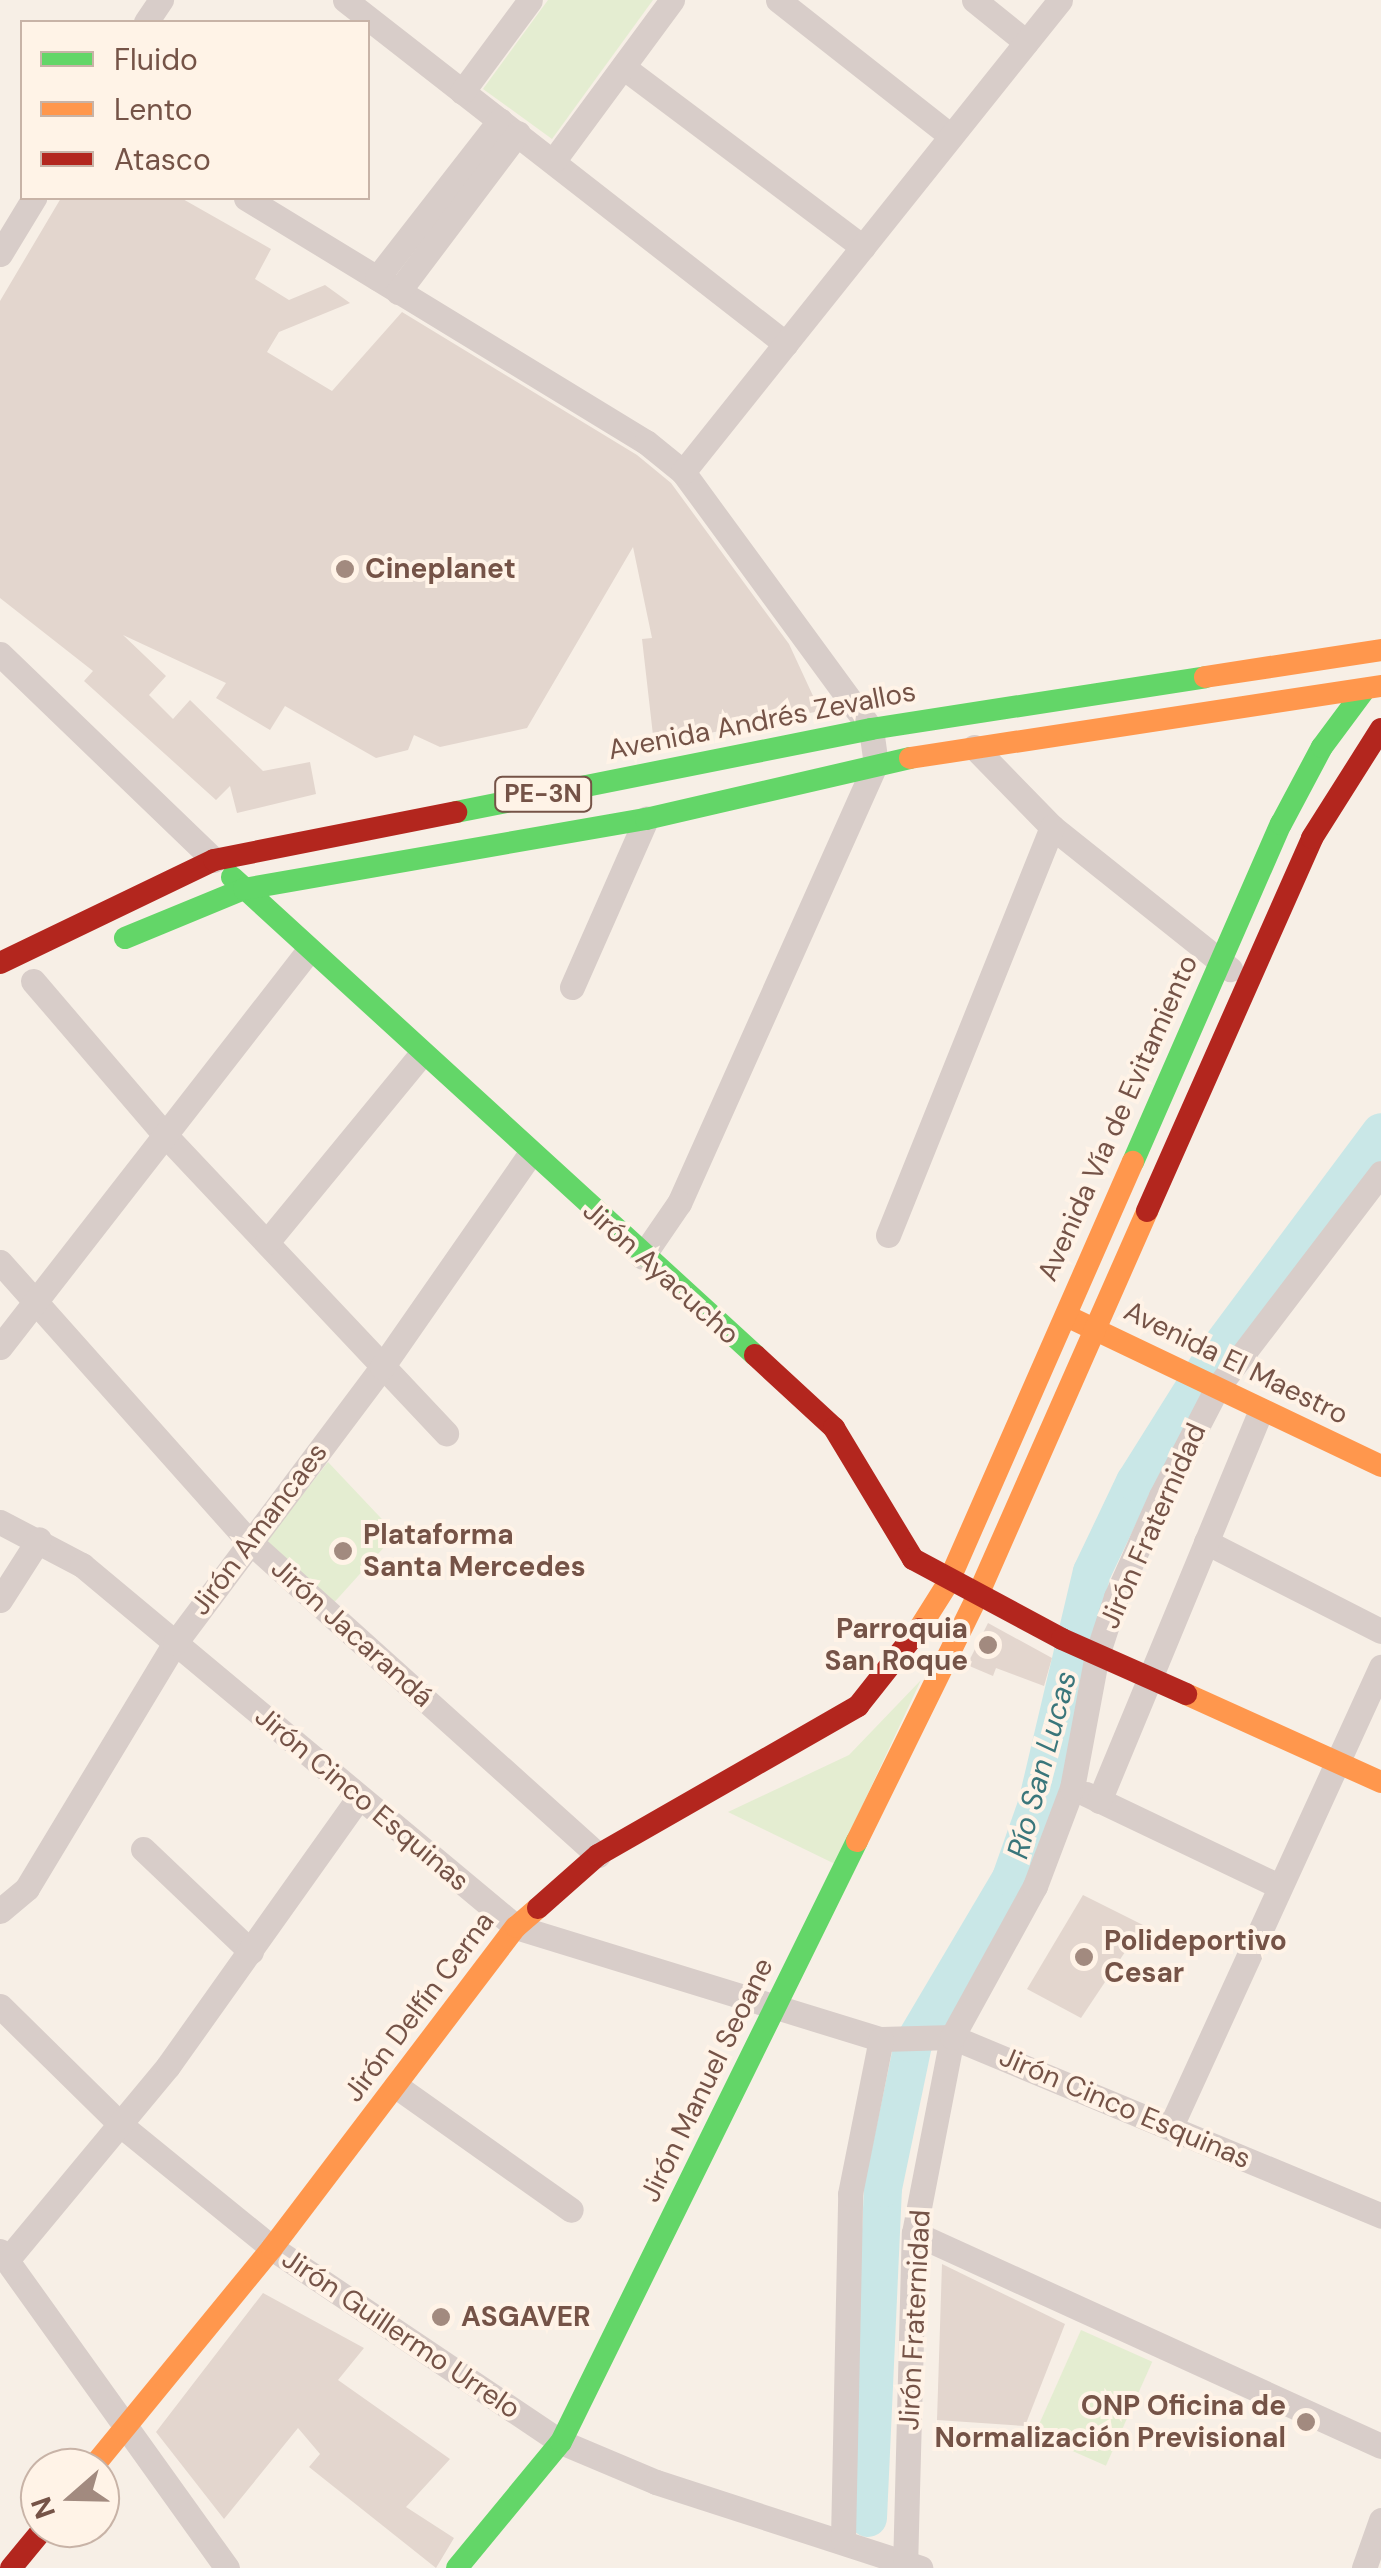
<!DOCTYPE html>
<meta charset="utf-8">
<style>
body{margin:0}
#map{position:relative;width:1381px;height:2568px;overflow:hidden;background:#f7efe6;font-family:"DM Sans",sans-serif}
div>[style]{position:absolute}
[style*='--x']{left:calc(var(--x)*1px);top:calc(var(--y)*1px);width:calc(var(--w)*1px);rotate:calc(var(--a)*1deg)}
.green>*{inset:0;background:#e4edd1;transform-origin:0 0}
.river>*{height:38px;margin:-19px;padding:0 19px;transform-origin:19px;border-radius:19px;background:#c9e7e7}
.building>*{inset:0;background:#e3d6ce}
.street>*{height:25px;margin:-12.5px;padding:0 12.5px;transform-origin:12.5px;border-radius:12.5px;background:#d8cdc9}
.fast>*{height:22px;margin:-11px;padding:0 11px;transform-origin:11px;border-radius:11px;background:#63d668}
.slow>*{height:22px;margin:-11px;padding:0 11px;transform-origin:11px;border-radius:11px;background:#ff974d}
.jam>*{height:22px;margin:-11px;padding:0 11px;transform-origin:11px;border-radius:11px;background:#b3261e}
.dots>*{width:28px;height:28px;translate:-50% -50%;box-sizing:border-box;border:5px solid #fff3e7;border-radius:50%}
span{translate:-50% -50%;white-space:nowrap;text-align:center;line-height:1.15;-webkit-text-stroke:8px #fff3e7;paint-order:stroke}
.shield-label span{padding:2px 8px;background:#fff3e7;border:2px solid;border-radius:8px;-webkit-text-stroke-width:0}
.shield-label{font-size:25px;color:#755347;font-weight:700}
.poi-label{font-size:28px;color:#755347;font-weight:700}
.left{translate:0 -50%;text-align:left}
.right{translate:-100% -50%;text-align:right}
.street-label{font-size:28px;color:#755347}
.water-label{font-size:30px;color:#3a767b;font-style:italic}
.legend{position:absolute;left:20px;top:20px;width:350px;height:180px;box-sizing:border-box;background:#fff3e7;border:2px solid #c8b3a7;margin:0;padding:12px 18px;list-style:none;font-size:30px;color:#755347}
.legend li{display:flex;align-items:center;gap:20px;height:50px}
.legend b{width:50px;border:2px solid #c8b3a7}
.north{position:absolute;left:20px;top:2448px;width:100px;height:100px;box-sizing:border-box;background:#fff3e7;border:2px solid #c8b3a7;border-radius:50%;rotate:250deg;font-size:28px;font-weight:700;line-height:40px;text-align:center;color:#755347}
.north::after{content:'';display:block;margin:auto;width:35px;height:45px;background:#a28a7f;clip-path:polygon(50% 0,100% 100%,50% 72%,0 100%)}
</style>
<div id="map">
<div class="green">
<div style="clip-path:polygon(548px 0,653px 0,552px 139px,483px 89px)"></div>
<div style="clip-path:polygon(328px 1462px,396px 1534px,330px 1607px,264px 1544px)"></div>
<div style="clip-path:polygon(921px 1680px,835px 1864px,728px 1812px,849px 1755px)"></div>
<div style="left:1081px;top:2330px;width:78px;height:114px;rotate:24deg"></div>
</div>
<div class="river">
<div style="--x:868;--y:2518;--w:330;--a:-87.4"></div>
<div style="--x:883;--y:2188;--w:147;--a:-78.2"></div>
<div style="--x:913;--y:2044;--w:193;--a:-59.4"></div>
<div style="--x:1011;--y:1878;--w:78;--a:-70.6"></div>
<div style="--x:1037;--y:1804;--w:238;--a:-76.7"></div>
<div style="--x:1092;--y:1572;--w:100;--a:-64.5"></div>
<div style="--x:1135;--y:1482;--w:149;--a:-57.9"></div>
<div style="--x:1214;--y:1356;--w:279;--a:-53.3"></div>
</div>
<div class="building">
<div style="clip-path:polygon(61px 198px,181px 198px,271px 249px,255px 279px,289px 300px,325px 285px,350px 303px,279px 332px,267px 352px,332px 391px,402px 312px,637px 455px,671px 483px,789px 644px,820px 711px,654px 744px,642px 639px,652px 638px,633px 547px,527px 728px,440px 747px,414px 735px,408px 750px,376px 758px,285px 706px,270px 730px,216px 698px,226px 683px,123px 635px,166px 676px,149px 695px,173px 719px,190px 700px,263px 771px,310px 762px,316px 794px,237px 813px,230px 786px,216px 800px,84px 681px,93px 671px,0 598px,0 301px)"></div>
<div style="clip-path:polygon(988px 1623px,1052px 1658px,1044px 1686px,996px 1668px,993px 1676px,967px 1665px)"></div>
<div style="clip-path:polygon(1083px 1895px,1143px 1925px,1081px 2018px,1027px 1989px)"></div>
<div style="clip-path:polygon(942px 2264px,1065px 2324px,1025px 2426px,937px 2420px)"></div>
<div style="clip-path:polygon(263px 2293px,364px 2348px,338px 2380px,450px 2459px,406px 2507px,454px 2538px,436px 2568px,309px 2467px,320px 2454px,298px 2428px,224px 2519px,156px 2432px)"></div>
</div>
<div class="street">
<div style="--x:345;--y:0;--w:559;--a:37.96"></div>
<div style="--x:778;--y:0;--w:220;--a:38.2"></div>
<div style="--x:974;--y:0;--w:67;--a:38.9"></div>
<div style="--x:146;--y:22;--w:27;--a:-56"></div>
<div style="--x:623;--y:67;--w:300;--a:36.9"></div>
<div style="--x:462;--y:92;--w:114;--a:-53.5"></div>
<div style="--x:554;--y:160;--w:199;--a:-53.6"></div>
<div style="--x:246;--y:198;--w:469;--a:31.4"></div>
<div style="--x:646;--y:442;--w:48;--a:39"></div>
<div style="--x:683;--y:472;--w:318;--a:53.8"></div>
<div style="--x:871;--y:729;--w:34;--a:82"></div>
<div style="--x:876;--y:763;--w:482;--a:114.1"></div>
<div style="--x:679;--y:1203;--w:65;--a:124.4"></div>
<div style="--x:0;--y:254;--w:66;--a:-58.7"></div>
<div style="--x:377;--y:278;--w:200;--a:-52.1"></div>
<div style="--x:398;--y:292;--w:199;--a:-53"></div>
<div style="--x:683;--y:472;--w:604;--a:-51.38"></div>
<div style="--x:0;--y:654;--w:297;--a:43.9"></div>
<div style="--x:974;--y:747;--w:112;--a:45.7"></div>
<div style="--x:1052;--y:827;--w:228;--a:38.6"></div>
<div style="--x:33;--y:981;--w:203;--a:49.4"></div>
<div style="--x:165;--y:1135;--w:410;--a:46.7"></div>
<div style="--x:572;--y:987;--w:184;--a:-66.2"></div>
<div style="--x:888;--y:1235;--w:440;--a:-68.1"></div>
<div style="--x:267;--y:1242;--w:244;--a:-50.6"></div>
<div style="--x:0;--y:1262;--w:373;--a:48.3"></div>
<div style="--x:248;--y:1540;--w:471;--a:42"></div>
<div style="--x:0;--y:1347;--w:503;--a:-52.11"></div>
<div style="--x:0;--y:1522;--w:93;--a:27.7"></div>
<div style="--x:82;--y:1565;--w:565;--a:39.83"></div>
<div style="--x:516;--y:1927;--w:382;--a:17.1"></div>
<div style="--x:881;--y:2039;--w:71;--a:-1.6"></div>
<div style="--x:952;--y:2037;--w:465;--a:22.6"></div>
<div style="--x:1206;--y:1542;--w:196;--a:27"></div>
<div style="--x:0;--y:1600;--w:72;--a:-57.4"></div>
<div style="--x:1086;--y:1794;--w:214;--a:25.5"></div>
<div style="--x:1099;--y:1801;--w:423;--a:-67.5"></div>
<div style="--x:143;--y:1849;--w:149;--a:43.6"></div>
<div style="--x:0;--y:1911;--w:35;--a:-40"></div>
<div style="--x:27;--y:1888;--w:286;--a:-58.9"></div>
<div style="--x:175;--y:1643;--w:345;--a:-53.1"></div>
<div style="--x:382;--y:1367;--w:259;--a:-55.2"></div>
<div style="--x:0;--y:2006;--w:171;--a:44.5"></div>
<div style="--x:122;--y:2126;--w:193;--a:39.1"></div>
<div style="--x:272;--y:2248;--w:348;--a:33.9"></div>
<div style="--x:561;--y:2442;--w:103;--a:22.8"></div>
<div style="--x:656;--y:2482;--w:278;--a:18"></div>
<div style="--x:396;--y:2086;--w:214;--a:35.3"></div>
<div style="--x:1171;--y:2126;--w:505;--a:-65.42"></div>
<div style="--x:914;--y:2233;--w:513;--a:24.52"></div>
<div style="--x:0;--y:2251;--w:390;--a:54.4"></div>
<div style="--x:7;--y:2260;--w:252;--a:-50.3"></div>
<div style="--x:168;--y:2066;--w:330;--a:-54.6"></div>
<div style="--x:843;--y:2539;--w:345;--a:-88.8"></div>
<div style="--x:850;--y:2194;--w:158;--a:-78.7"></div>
<div style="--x:905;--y:2568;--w:335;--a:-88.5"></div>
<div style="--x:914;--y:2233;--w:200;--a:-79"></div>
<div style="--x:952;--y:2037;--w:172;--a:-61.2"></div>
<div style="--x:1035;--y:1886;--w:105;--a:-69.3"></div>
<div style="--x:1072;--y:1788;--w:135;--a:-79.4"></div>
<div style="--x:1097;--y:1655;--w:61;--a:-71.9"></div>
<div style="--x:1116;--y:1597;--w:111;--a:-66"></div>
<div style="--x:1161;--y:1496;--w:122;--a:-62.6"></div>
<div style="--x:1217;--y:1388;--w:270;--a:-52.7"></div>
<div style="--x:1364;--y:2568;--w:51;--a:-70.5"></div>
</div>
<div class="fast">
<div style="--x:456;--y:812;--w:423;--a:-11.3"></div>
<div style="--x:871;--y:729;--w:338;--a:-8.8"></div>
<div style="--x:232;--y:877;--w:709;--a:42.43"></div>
<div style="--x:125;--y:938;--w:129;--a:-22.4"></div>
<div style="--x:244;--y:889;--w:408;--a:-9.9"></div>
<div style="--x:646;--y:819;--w:271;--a:-13"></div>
<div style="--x:1133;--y:1162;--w:369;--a:-66.4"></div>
<div style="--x:1281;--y:824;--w:87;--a:-62"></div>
<div style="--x:1322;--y:747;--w:72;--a:-53.4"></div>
<div style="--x:457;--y:2568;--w:163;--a:-50.5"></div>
<div style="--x:561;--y:2442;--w:670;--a:-63.78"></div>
</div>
<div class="slow">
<div style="--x:1205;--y:677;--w:178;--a:-8.7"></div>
<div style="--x:910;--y:758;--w:476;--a:-8.7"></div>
<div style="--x:1075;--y:1320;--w:339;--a:25.5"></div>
<div style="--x:919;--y:1629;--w:54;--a:-57.8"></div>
<div style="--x:948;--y:1583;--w:460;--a:-66.3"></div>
<div style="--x:1186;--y:1694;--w:214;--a:24.3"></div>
<div style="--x:857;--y:1841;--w:272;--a:-63.8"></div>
<div style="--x:977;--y:1597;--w:422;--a:-66.2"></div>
<div style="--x:92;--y:2468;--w:284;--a:-50.7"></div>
<div style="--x:272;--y:2248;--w:403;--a:-52.8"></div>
<div style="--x:516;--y:1927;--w:29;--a:-41"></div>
</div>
<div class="jam">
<div style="--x:0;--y:963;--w:237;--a:-25.7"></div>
<div style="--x:214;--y:860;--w:247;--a:-11.2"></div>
<div style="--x:1147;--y:1211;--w:408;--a:-66.1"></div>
<div style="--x:1312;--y:838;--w:129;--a:-57.7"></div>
<div style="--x:755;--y:1355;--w:108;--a:42.7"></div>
<div style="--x:834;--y:1428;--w:153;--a:58.9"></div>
<div style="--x:913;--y:1559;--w:169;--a:28.2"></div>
<div style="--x:1062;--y:1639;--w:136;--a:23.9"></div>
<div style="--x:538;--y:1908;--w:80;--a:-41.5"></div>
<div style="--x:598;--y:1855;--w:300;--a:-29.8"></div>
<div style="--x:858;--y:1706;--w:98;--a:-51.6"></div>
<div style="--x:11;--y:2568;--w:52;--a:-50.5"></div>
</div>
<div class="dots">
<div style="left:345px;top:569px;background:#a28a7f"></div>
<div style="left:343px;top:1551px;background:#a28a7f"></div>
<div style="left:988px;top:1645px;background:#a28a7f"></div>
<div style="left:1084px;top:1957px;background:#a28a7f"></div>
<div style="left:441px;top:2317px;background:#a28a7f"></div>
<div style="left:1306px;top:2422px;background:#a28a7f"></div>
</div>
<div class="shield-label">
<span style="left:543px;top:794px">PE-3N</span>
</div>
<div class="poi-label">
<span class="left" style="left:365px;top:569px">Cineplanet</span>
<span class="left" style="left:363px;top:1551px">Plataforma<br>Santa Mercedes</span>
<span class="right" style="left:968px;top:1645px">Parroquia<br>San Roque</span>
<span class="left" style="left:1104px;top:1957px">Polideportivo<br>Cesar</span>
<span class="left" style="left:461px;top:2317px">ASGAVER</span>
<span class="right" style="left:1286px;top:2422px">ONP Oficina de<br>Normalización Previsional</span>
</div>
<div class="street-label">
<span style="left:762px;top:721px;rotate:-11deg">Avenida Andrés Zevallos</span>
<span style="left:1118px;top:1118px;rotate:-66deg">Avenida Vía de Evitamiento</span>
<span style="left:661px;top:1273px;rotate:42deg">Jirón Ayacucho</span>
<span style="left:1236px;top:1363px;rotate:26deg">Avenida El Maestro</span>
<span style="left:1153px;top:1526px;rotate:-66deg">Jirón Fraternidad</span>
<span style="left:259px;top:1529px;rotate:-53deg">Jirón Amancaes</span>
<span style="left:352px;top:1633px;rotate:42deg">Jirón Jacarandá</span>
<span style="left:362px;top:1799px;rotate:40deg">Jirón Cinco Esquinas</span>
<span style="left:419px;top:2007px;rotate:-53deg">Jirón Delfín Cerna</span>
<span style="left:707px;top:2080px;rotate:-64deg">Jirón Manuel Seoane</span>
<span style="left:1125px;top:2108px;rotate:23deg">Jirón Cinco Esquinas</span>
<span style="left:915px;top:2320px;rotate:-87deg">Jirón Fraternidad</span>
<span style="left:401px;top:2334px;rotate:34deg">Jirón Guillermo Urrelo</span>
</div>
<div class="water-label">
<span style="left:1042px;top:1765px;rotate:-75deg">Río San Lucas</span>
</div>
<ul class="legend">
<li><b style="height:12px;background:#63d668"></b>Fluido</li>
<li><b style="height:12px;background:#ff974d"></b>Lento</li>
<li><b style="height:12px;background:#b3261e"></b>Atasco</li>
</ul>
<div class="north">N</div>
</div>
